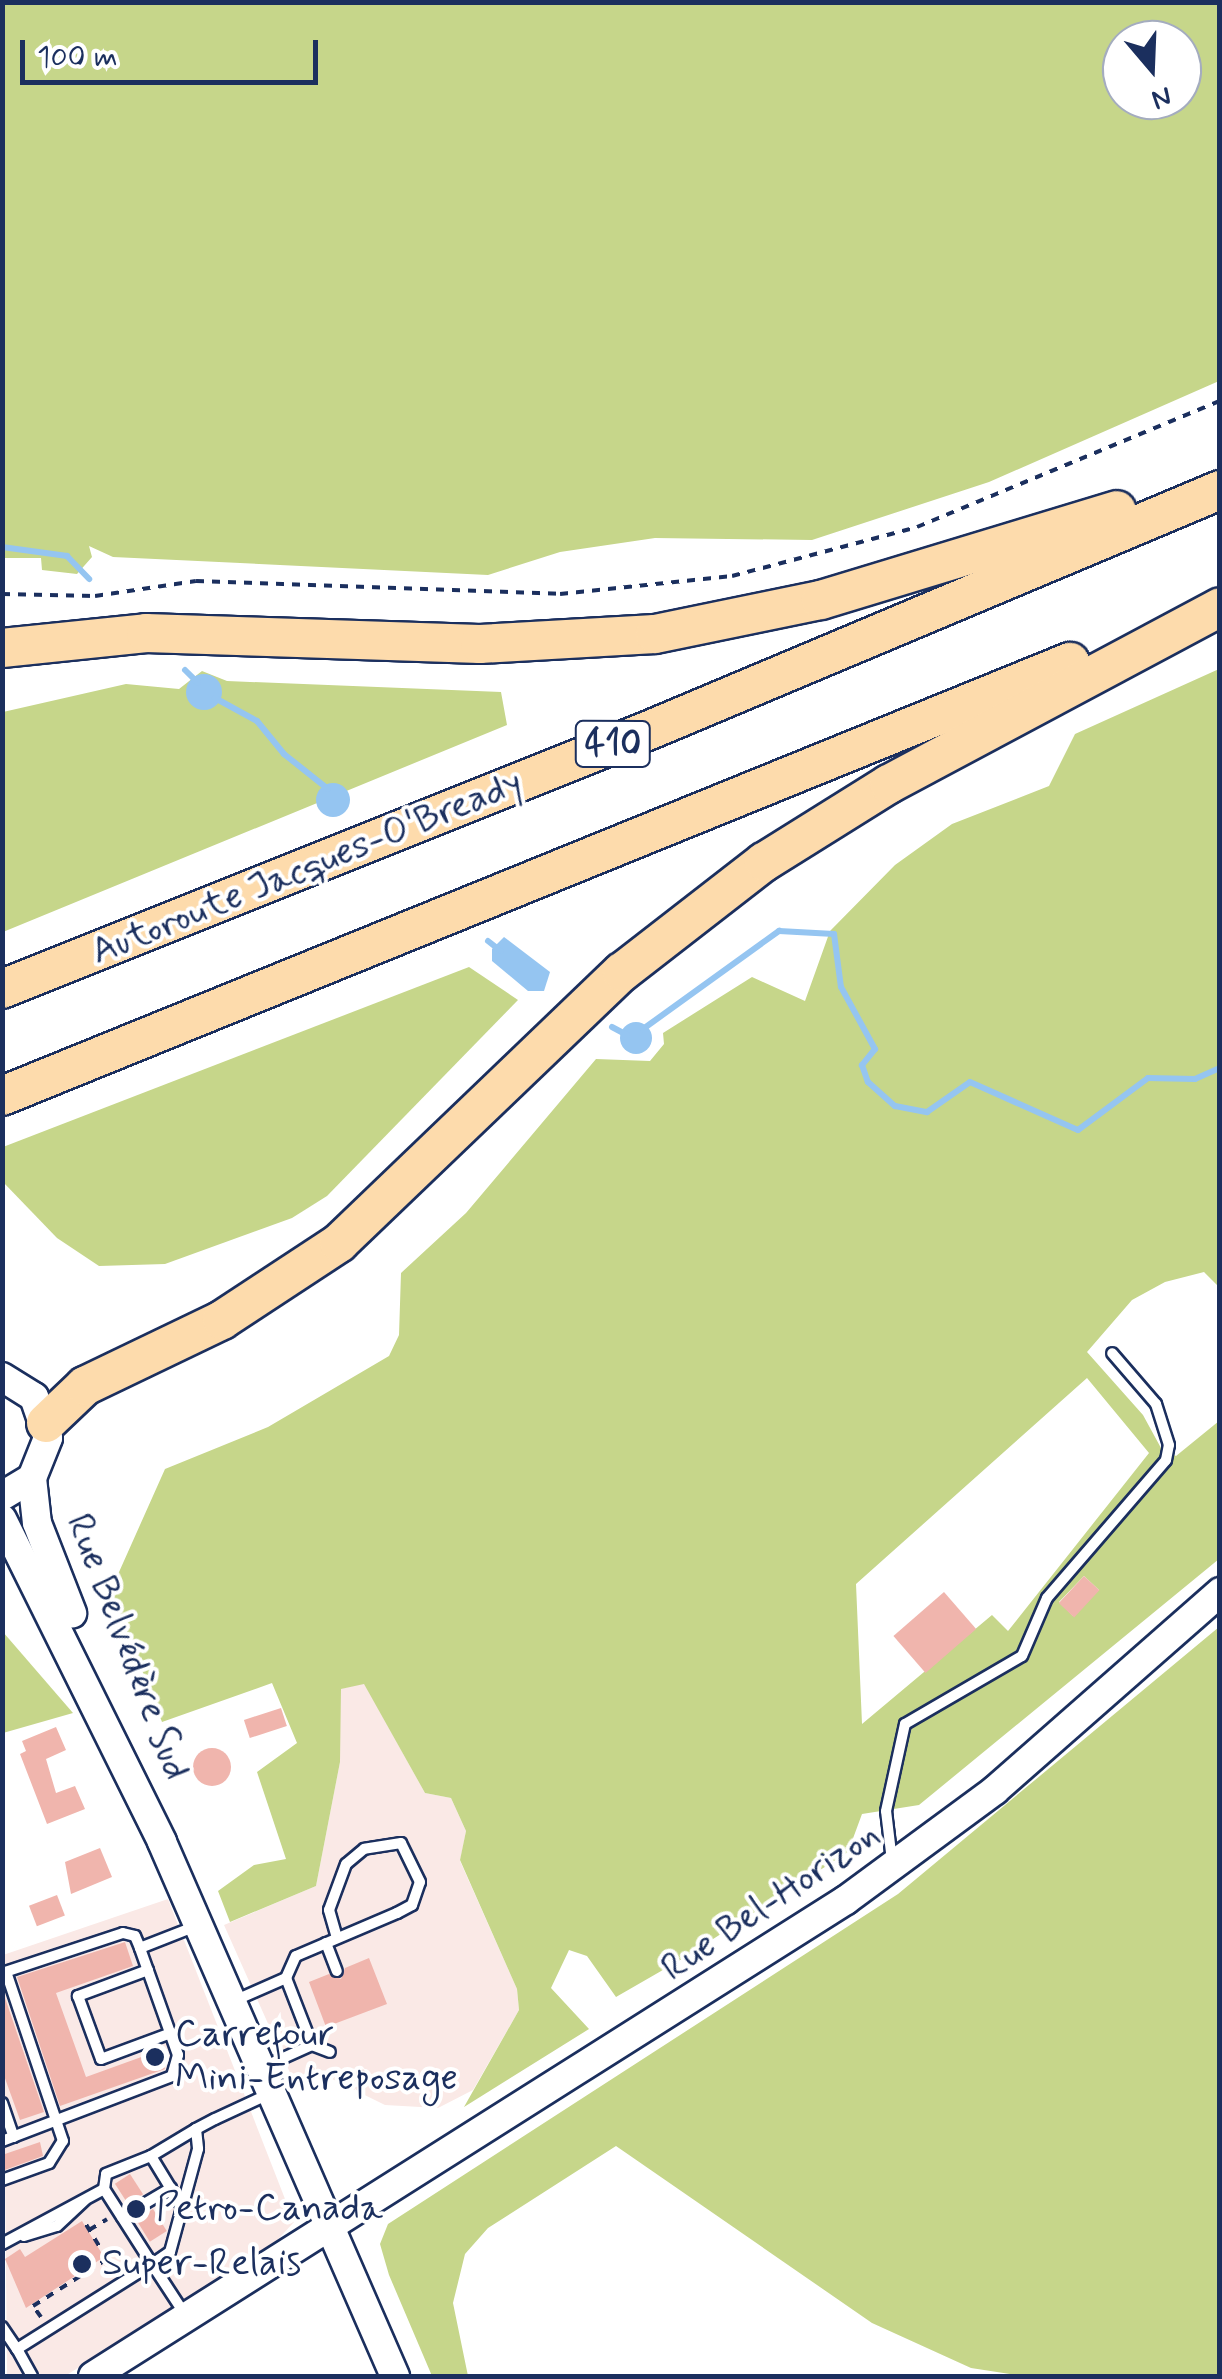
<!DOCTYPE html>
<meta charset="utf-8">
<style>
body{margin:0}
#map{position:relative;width:1222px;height:2379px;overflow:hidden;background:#fff;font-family:Mynerve,sans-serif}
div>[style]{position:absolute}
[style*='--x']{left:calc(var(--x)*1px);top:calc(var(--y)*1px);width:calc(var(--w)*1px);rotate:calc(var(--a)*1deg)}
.built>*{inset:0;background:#fae9e6}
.green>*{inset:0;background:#c6d68a}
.water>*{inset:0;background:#95c5f1}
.round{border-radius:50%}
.stream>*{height:6px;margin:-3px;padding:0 3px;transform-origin:3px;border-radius:3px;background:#95c5f1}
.building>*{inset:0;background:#f0b5ad;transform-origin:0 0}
.path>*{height:4px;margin-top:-2px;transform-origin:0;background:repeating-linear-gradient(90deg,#1b2f5e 0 8px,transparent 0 16px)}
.roads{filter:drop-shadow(2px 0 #1b2f5e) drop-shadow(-2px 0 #1b2f5e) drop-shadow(0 2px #1b2f5e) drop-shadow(0 -2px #1b2f5e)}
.lane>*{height:10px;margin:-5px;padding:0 5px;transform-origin:5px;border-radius:5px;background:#fff}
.secondary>*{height:28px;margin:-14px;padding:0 14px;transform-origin:14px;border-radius:14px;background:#fff}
.highway>*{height:38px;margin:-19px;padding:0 19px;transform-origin:19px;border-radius:19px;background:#fddbac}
.dots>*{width:28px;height:28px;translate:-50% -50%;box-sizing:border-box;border:5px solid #fff;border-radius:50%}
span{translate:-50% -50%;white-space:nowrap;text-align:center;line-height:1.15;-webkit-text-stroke:8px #fff;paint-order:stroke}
.shield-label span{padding:2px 8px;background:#fff;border:2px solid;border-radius:8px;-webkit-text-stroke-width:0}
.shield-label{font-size:35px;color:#1b2f5e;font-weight:700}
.street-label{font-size:38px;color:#1b2f5e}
.poi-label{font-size:38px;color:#1b2f5e}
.left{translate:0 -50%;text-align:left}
.frame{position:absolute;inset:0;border:5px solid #1b2f5e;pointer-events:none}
.north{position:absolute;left:1102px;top:20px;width:100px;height:100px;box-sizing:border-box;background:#fff;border:2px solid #a4acbf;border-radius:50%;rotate:161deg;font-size:28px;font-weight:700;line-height:40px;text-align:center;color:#1b2f5e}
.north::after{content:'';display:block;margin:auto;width:35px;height:45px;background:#1b2f5e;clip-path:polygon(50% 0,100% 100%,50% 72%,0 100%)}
.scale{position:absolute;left:20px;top:40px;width:298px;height:45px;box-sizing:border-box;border:5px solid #1b2f5e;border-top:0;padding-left:12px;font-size:30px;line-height:35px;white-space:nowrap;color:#1b2f5e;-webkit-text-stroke:8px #fff;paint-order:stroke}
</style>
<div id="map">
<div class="built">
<div style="clip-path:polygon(364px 1683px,425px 1793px,451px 1798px,466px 1831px,460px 1861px,517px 1989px,519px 2010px,473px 2090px,438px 2108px,385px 2105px,324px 2075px,295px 2084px,224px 1925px,316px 1886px,340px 1762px,340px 1689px)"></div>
<div style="clip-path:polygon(168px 1899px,294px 2222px,270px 2248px,65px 2376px,7px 2376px,3px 1955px)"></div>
</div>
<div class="green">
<div style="clip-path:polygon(evenodd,2px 3px,1219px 3px,1219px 381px,989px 482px,812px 540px,655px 538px,560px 552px,488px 575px,113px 557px,89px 546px,92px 557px,77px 574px,42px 570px,41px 558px,3px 558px,2px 3px,1182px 40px,1182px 100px,1122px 100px,1122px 40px,1182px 40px)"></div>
<div style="clip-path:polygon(evenodd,1219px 669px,1219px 1287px,1204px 1272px,1165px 1282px,1132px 1300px,1087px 1352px,1143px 1415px,1161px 1448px,1176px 1456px,1219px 1421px,1219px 1559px,919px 1805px,862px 1814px,848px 1852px,682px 1959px,616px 1997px,587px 1956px,569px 1950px,551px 1988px,589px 2029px,464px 2107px,519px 2010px,517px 1989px,460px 1860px,466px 1831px,451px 1798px,425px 1793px,364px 1684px,341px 1689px,340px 1762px,316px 1886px,230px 1922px,218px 1891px,254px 1865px,286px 1859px,257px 1772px,297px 1743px,272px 1683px,162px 1722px,111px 1590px,165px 1469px,268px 1427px,389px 1356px,399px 1335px,401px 1273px,466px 1213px,596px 1059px,650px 1061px,664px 1044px,663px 1033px,752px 977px,805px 1001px,830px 931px,895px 865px,952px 824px,1049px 786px,1075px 734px,1219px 669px,1087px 1378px,1149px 1453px,1008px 1631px,992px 1615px,862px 1724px,856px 1584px,1087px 1378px,1219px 669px,1084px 1576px,1099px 1590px,1073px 1616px,1059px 1602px,1084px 1576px)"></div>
<div style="clip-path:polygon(202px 671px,227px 681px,501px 692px,507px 725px,3px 932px,3px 712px,126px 684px,179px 689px)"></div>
<div style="clip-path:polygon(469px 967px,518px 1000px,327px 1196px,292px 1218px,165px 1264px,99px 1266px,57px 1238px,3px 1182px,3px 1147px)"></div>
<div style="clip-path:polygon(1219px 1627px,1219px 2376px,1022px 2376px,971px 2368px,872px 2323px,616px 2146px,488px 2228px,465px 2254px,453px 2303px,468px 2376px,432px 2376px,389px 2275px,380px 2244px,388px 2224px,898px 1894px)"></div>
<div style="clip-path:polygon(3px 1632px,73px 1713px,3px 1733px)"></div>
</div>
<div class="water">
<div class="round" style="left:186px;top:674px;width:36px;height:36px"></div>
<div class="round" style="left:316px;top:783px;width:34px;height:34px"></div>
<div style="clip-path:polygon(504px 937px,550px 972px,544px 991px,528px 991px,492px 961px,492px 949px)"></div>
<div class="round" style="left:620px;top:1022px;width:32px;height:32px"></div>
</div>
<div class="stream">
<div style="--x:2;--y:547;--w:66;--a:7.9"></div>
<div style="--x:67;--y:556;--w:32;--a:46"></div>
<div style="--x:185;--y:670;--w:18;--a:45"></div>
<div style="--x:215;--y:698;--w:48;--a:28.7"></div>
<div style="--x:257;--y:721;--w:43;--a:50.7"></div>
<div style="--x:284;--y:754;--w:56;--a:38.5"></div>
<div style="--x:488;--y:941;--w:16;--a:38"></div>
<div style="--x:612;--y:1027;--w:17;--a:28"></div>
<div style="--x:643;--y:1029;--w:168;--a:-35.8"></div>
<div style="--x:779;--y:931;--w:55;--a:3.1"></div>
<div style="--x:834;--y:934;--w:53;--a:82.5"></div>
<div style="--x:841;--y:987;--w:71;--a:61.3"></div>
<div style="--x:875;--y:1049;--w:21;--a:129"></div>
<div style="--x:862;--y:1065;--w:18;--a:71"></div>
<div style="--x:868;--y:1082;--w:36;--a:42"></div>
<div style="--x:895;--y:1106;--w:33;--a:11"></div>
<div style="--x:927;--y:1112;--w:52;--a:-34.9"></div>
<div style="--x:970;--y:1082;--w:118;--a:24"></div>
<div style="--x:1078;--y:1130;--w:87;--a:-36.6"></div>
<div style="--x:1148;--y:1078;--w:47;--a:1.2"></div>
<div style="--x:1195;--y:1079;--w:27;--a:-24"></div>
</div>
<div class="building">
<div style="left:1084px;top:1576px;width:21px;height:37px;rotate:43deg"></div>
<div style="left:944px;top:1592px;width:49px;height:67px;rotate:49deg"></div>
<div style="left:281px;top:1708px;width:19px;height:39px;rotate:72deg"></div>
<div style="clip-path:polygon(56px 1727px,66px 1750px,46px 1759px,56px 1793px,75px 1786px,85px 1809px,47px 1824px,20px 1754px,26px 1751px,22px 1741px)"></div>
<div class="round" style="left:193px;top:1748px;width:38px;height:38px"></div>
<div style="clip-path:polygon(100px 1848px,112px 1877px,71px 1894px,65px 1862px)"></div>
<div style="left:57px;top:1895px;width:22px;height:30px;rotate:69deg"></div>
<div style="clip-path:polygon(125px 1942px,133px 1966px,56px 1993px,86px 2077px,158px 2051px,165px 2069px,60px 2106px,17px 1977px)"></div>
<div style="clip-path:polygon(369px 1958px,387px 2004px,326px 2027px,309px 1982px,329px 1974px,341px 1979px,345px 1968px)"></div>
<div style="clip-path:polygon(2px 1989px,44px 2112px,20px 2120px,2px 2070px)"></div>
<div style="clip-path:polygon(40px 2142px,43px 2156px,2px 2171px,2px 2155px)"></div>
<div style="left:130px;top:2174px;width:24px;height:18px;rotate:57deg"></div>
<div style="left:153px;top:2209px;width:26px;height:20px;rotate:58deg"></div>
<div style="clip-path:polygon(82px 2221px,104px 2257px,26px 2308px,5px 2259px,20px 2249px,25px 2257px)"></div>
</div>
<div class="path">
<div style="--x:2;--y:594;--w:93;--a:1.2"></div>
<div style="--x:95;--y:596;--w:102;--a:-8.4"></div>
<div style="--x:196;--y:581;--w:364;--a:2"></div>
<div style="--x:560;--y:594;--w:173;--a:-6"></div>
<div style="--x:732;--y:576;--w:191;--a:-14.8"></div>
<div style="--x:917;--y:527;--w:328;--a:-22.6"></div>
<div style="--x:89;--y:2230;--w:21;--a:-31"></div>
<div style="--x:41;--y:2317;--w:14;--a:-126"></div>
<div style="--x:33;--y:2306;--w:88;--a:-32.4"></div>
<div style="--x:107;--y:2259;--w:44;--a:-121.2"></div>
</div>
<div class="roads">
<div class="lane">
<div style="--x:892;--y:1861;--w:50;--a:-96.8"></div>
<div style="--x:886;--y:1811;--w:89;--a:-77.7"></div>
<div style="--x:905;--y:1724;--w:135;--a:-30.2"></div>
<div style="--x:1022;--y:1656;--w:63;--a:-66.7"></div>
<div style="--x:1047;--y:1598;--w:182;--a:-49.2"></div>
<div style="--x:1166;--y:1460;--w:15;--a:-79"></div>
<div style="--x:1169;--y:1445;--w:43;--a:-107.6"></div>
<div style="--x:1156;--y:1404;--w:67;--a:-130.8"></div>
<div style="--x:326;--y:1943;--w:30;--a:69"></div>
<div style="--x:148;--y:1970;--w:75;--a:159.6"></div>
<div style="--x:78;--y:1996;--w:67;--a:69.9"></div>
<div style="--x:101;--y:2059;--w:75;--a:-20.4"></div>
<div style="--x:2;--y:1973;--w:127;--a:-18.3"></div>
<div style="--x:123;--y:1933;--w:12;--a:14"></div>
<div style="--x:135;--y:1936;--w:13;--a:67"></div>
<div style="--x:286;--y:1978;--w:24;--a:-66"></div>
<div style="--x:296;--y:1956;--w:110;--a:-23.1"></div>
<div style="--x:397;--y:1913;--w:17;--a:-28"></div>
<div style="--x:412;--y:1905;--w:24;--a:-71"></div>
<div style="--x:420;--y:1882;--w:43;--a:-116"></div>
<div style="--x:401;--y:1843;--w:37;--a:171"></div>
<div style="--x:364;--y:1849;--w:23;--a:140"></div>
<div style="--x:346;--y:1864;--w:49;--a:110.3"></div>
<div style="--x:329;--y:1910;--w:29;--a:74"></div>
<div style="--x:236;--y:2000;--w:55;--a:-23.7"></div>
<div style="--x:286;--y:1978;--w:72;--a:68.8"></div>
<div style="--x:312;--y:2045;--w:56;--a:155.7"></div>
<div style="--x:312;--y:2045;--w:19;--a:21"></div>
<div style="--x:2;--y:2103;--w:36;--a:71"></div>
<div style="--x:196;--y:2129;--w:20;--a:84"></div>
<div style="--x:198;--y:2149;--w:107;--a:105.2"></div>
<div style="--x:170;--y:2252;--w:22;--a:146"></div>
<div style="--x:152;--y:2264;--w:89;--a:-122.6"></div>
<div style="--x:104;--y:2189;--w:15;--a:-82"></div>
<div style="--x:106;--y:2174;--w:48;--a:-21.8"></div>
<div style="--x:151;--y:2156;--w:52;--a:-31"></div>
<div style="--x:196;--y:2129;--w:21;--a:-28"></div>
<div style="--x:215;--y:2119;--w:60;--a:-24.8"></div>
<div style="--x:2;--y:2141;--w:182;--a:-20.9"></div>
<div style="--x:172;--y:2076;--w:22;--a:-74"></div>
<div style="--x:178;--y:2055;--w:114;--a:-109.6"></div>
<div style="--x:140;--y:1948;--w:60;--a:-21.4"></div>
<div style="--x:151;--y:2156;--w:60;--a:58.7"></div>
<div style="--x:2;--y:2180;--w:50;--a:-19.9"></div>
<div style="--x:49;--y:2163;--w:26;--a:-58"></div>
<div style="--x:63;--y:2141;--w:178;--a:-108.6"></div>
<div style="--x:122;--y:2217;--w:57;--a:-30.6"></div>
<div style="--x:24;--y:2236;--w:34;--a:-17"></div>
<div style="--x:57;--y:2226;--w:38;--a:-43"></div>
<div style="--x:2;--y:2244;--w:116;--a:-28.3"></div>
<div style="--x:2;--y:2327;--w:27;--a:56"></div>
<div style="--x:32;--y:2376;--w:31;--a:-119"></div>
<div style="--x:17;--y:2349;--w:160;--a:-32.2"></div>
<div style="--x:152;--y:2264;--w:62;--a:56.8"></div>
</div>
<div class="secondary">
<div style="--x:2;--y:1377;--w:38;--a:32"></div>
<div style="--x:34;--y:1397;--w:43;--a:71.1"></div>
<div style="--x:48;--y:1438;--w:43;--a:111.8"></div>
<div style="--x:32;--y:1478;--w:35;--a:149"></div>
<div style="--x:32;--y:1478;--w:45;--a:83.7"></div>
<div style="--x:37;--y:1523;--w:97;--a:68.7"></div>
<div style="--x:2;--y:1519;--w:360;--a:63.6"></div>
<div style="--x:162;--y:1842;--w:583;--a:66.43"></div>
<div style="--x:93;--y:2376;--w:891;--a:-32.3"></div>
<div style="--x:846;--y:1900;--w:185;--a:-36.4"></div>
<div style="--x:995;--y:1790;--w:300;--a:-41.3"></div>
</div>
<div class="highway">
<div style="--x:2;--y:648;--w:145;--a:-5.9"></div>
<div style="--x:146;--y:633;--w:334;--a:1.9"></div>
<div style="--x:480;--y:644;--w:175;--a:-3.3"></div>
<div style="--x:655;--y:634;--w:169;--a:-11.6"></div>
<div style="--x:821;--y:600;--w:309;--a:-16.9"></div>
<div style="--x:2;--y:989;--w:700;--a:-21.8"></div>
<div style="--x:652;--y:729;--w:616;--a:-22.82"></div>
<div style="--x:2;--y:1096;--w:1153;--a:-22.12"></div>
<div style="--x:46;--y:1423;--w:54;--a:-43.5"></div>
<div style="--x:85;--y:1386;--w:152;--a:-25.7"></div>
<div style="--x:222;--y:1320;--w:140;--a:-33.3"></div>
<div style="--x:339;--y:1243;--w:392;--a:-43.8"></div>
<div style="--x:622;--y:972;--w:180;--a:-37.8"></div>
<div style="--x:764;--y:862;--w:147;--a:-32"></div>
<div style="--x:889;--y:784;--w:375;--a:-28.1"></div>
</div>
</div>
<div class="dots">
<div style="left:155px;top:2057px;background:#1b2f5e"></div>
<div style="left:136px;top:2209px;background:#1b2f5e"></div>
<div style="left:82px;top:2264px;background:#1b2f5e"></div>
</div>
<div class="shield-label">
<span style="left:613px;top:744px">410</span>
</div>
<div class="street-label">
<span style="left:307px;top:868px;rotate:-22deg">Autoroute Jacques-O'Bready</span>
<span style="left:127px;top:1647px;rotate:69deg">Rue Belvédère Sud</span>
<span style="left:771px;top:1902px;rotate:-34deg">Rue Bel-Horizon</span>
</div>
<div class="poi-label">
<span class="left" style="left:175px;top:2057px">Carrefour<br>Mini-Entreposage</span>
<span class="left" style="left:156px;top:2209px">Petro-Canada</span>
<span class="left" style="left:102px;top:2264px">Super-Relais</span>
</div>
<div class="frame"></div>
<div class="north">N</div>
<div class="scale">100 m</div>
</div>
